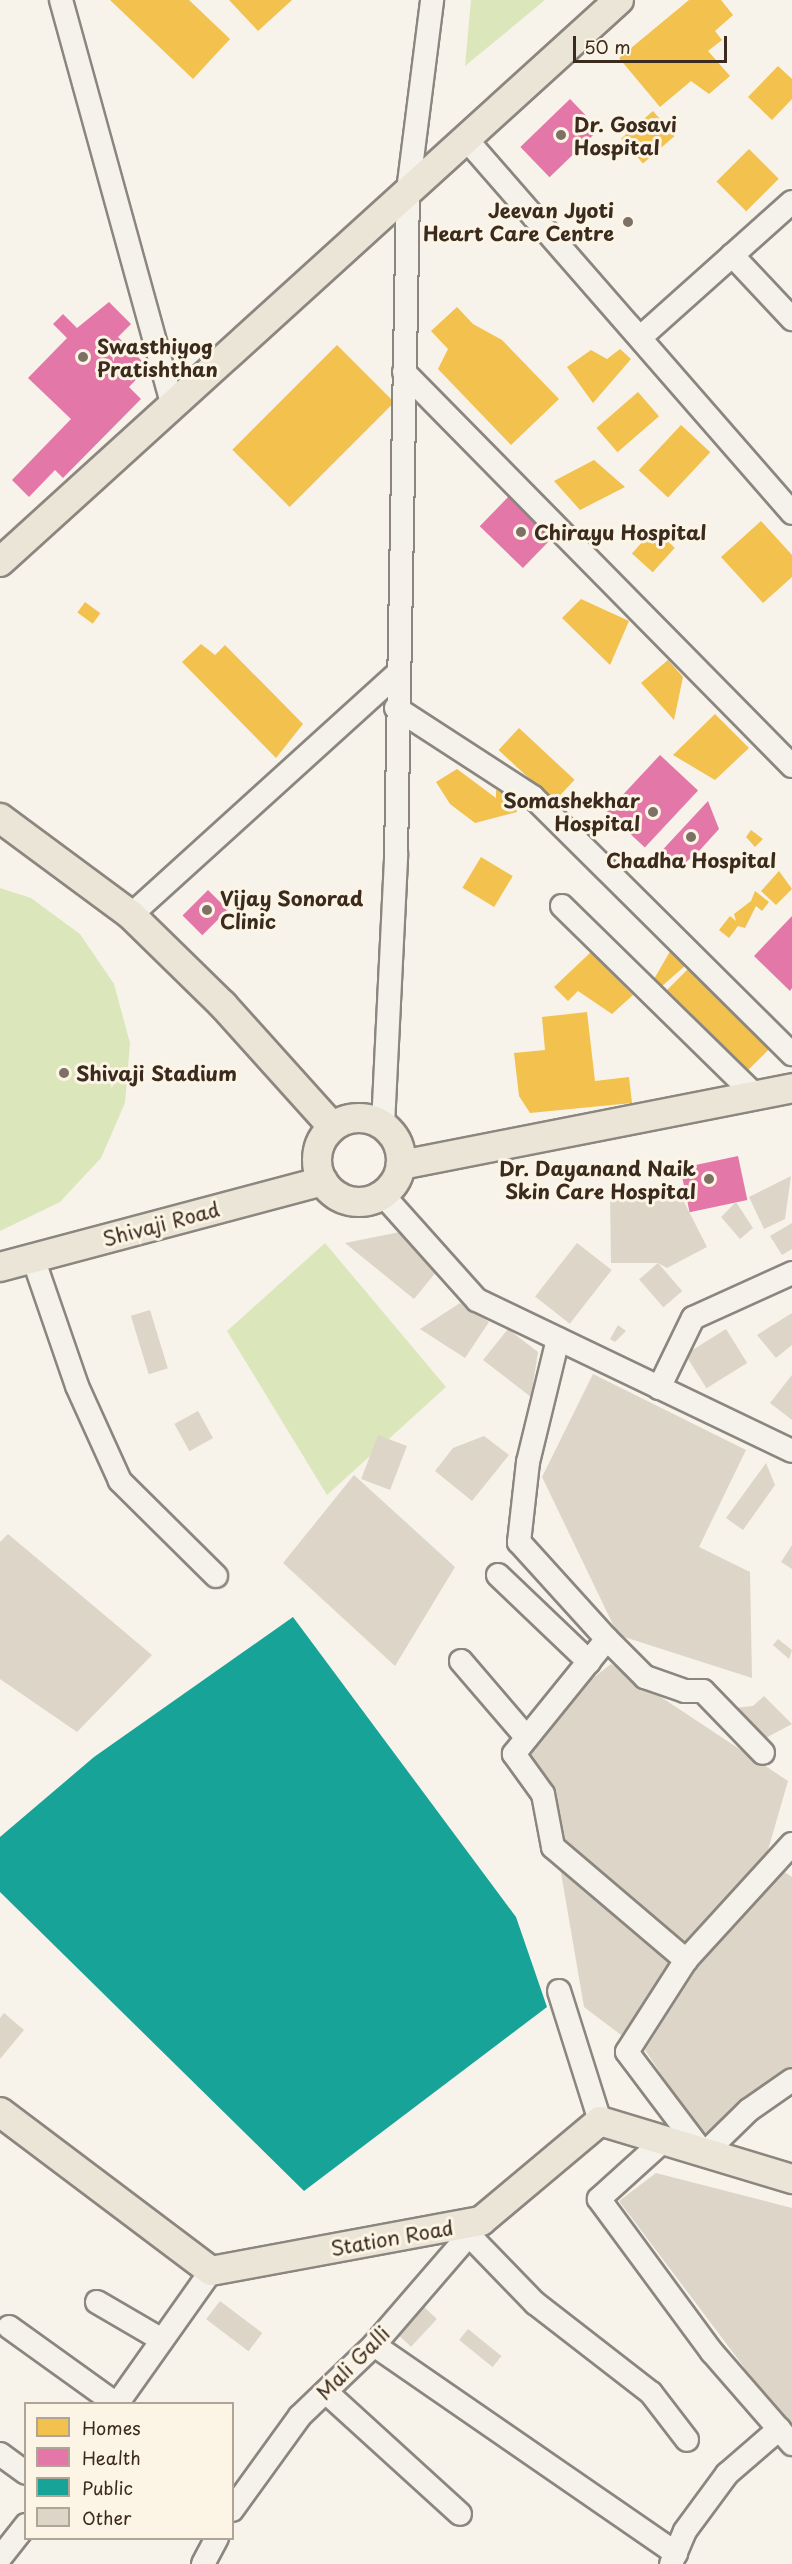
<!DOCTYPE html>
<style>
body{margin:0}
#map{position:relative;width:792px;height:2564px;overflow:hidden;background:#f7f3ea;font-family:"Playpen Sans",sans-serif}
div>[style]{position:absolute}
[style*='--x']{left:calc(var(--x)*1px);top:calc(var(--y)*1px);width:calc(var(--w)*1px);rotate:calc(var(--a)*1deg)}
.green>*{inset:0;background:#dbe7bb}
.homes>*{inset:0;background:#f2c14e;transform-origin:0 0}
.health>*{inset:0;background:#e377a8;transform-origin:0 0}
.public>*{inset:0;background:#17a398}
.building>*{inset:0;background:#ddd5c8;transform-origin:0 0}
.roads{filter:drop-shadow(2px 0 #8b867f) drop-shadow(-2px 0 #8b867f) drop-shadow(0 2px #8b867f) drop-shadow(0 -2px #8b867f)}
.minor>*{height:22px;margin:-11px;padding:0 11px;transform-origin:11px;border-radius:11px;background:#f5f2ec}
.major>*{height:28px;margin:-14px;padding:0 14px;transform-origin:14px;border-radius:14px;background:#eae5d6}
.major>.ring{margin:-14px;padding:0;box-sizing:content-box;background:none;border:28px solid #eae5d6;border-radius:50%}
.dots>*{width:16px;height:16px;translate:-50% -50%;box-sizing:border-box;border:3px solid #fcf5e5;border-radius:50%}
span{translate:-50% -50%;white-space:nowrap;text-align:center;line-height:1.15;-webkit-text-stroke:6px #fcf5e5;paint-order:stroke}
.poi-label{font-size:20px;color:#3b2a1e;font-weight:700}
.left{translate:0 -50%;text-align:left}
.right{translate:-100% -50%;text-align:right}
.street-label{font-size:20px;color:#3b2a1e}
.legend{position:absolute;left:24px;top:2402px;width:210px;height:138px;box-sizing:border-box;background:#fcf5e5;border:2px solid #afa495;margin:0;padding:8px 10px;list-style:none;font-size:18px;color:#3b2a1e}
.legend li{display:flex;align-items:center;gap:12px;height:30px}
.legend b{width:30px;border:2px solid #afa495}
.scale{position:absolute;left:573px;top:36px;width:154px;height:27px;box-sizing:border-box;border:3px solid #3b2a1e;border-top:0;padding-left:8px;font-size:18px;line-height:21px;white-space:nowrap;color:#3b2a1e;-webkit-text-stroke:4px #fcf5e5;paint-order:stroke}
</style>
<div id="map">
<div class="green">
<div style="clip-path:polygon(471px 0,545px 0,465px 66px)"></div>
<div style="clip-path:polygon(0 888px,31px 898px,80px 934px,114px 984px,130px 1043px,125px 1103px,101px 1158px,60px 1202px,0 1231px)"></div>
<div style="clip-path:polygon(325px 1243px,446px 1387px,327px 1495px,227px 1331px)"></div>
</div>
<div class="homes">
<div style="clip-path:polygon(110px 0,189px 0,230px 39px,193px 79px)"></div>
<div style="clip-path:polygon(229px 0,292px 0,258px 31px)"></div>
<div style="clip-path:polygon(689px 0,721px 0,733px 15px,715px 31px,722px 40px,708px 51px,730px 76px,709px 94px,691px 81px,660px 107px,619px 58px)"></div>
<div style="clip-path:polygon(778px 66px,792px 79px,792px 99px,772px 120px,748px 97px)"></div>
<div style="left:653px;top:111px;width:33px;height:42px;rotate:49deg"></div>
<div style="left:749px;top:149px;width:42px;height:46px;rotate:45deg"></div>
<div style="clip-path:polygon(457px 307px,473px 324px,502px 340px,559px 399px,511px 445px,438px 369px,448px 349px,431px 331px)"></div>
<div style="left:337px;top:345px;width:81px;height:148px;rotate:45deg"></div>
<div style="clip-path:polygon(620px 349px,631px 359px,593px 403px,567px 367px,591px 350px,607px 359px)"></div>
<div style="left:638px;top:392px;width:32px;height:55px;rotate:49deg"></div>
<div style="left:681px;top:425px;width:40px;height:62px;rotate:43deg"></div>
<div style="clip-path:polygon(594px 460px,625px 487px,580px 510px,554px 481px)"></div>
<div style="clip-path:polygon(761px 521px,792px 555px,792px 577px,763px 603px,721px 557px)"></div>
<div style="left:654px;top:529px;width:28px;height:33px;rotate:42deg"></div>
<div style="clip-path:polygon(581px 599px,629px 621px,610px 665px,562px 618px)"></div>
<div style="left:85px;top:602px;width:19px;height:13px;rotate:36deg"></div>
<div style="clip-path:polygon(201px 644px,215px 655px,225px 645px,303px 724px,276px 758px,182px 662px)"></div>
<div style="clip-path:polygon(668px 660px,683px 677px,674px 720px,641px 683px)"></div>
<div style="clip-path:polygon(715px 714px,749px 748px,715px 780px,673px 755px)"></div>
<div style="left:519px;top:728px;width:76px;height:30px;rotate:43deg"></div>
<div style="clip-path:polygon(457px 769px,496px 798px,496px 790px,513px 796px,517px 812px,475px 823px,450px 804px,436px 782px)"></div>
<div style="clip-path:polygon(751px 830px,763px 839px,755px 847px,746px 837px)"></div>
<div style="left:481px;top:857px;width:37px;height:36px;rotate:31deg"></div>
<div style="clip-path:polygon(779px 871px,792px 889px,776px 905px,761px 891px)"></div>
<div style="clip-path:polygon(755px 891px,769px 902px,762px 911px,756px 906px,745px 928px,738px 926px,729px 938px,719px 930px,730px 916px,736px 921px,734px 914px,751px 901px)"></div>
<div style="clip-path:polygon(672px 948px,687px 964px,661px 987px,654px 979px)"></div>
<div style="clip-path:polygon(591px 952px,633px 995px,612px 1014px,578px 991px,568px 1001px,554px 987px)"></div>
<div style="left:692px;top:965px;width:114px;height:35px;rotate:45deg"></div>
<div style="clip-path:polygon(587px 1012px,595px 1081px,629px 1077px,632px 1103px,530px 1113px,519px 1096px,514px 1053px,545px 1050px,542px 1017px)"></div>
</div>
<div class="health">
<div style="left:570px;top:99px;width:42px;height:69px;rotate:46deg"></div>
<div style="clip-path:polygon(109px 302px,131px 324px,118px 337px,148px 367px,129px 387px,141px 399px,63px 478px,55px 470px,29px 497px,12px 480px,71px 419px,28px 378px,67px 338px,53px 324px,63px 314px,77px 328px)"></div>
<div style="left:511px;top:494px;width:60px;height:45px;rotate:44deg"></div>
<div style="left:660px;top:755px;width:52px;height:78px;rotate:43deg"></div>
<div style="clip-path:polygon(708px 801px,719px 829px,700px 850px,685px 863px,655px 858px)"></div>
<div style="left:208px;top:890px;width:28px;height:36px;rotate:45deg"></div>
<div style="clip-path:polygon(792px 916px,792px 988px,790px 991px,754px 956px)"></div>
<div style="left:738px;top:1156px;width:45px;height:59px;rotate:78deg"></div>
</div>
<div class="public">
<div style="clip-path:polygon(293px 1617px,516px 1917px,547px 2007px,304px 2191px,0 1892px,0 1837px,94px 1757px)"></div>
</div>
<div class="building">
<div style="clip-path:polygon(791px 1176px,785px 1219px,764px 1229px,749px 1197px)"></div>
<div style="clip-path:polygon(678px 1190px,707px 1247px,667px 1268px,658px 1263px,611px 1263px,610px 1191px)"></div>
<div style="clip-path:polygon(736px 1202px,753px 1228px,740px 1239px,721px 1217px)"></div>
<div style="clip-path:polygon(792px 1223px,792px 1249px,782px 1255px,770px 1236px)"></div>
<div style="clip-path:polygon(400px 1232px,441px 1266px,414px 1299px,345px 1243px)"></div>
<div style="left:577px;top:1243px;width:44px;height:68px;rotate:38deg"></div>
<div style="left:658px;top:1263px;width:37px;height:25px;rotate:49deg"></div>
<div style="clip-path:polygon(460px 1303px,489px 1322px,465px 1358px,420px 1329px)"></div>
<div style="left:150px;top:1310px;width:61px;height:20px;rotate:73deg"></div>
<div style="clip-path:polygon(792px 1313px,792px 1345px,776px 1358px,757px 1335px)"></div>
<div style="clip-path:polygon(618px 1325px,626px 1331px,615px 1342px,610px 1339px)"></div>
<div style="clip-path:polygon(508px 1329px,538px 1352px,531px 1397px,483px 1360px)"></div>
<div style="left:726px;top:1329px;width:40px;height:48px;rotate:58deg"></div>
<div style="clip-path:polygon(593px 1374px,746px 1450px,699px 1547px,750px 1572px,752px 1678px,618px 1635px,542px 1477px)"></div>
<div style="clip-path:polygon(792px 1375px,792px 1420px,770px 1403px)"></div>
<div style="left:198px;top:1411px;width:31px;height:27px;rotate:61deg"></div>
<div style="left:378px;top:1435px;width:31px;height:47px;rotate:21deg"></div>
<div style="clip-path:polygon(484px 1436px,509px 1455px,472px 1501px,435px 1471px,453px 1448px)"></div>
<div style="clip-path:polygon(766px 1463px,775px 1485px,743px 1530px,726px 1518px)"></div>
<div style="clip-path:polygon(354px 1475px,455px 1567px,395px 1666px,283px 1563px)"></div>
<div style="clip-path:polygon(8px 1534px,152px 1655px,77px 1732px,0 1679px,0 1542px)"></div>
<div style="clip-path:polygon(792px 1545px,792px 1569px,781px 1562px)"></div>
<div style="clip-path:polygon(778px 1639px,792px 1650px,789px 1659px,773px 1645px)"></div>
<div style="clip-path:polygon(611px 1664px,788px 1781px,766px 1857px,683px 1951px,568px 1851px,527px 1755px,570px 1696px)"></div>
<div style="clip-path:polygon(764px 1696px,792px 1724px,762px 1740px,734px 1708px,753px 1706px)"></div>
<div style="clip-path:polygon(766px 1860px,792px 1877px,792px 2087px,707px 2143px,645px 2050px)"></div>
<div style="clip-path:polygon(560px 1867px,684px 1959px,625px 2038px,584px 2007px)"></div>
<div style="clip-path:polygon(4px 2013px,24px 2030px,0 2059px,0 2018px)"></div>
<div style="clip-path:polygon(656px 2173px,792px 2208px,792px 2431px,619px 2201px)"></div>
<div style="left:220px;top:2301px;width:53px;height:23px;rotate:37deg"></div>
<div style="left:423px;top:2306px;width:19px;height:38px;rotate:43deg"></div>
<div style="left:468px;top:2329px;width:43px;height:14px;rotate:39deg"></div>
</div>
<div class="roads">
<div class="minor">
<div style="--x:61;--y:0;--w:419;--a:74.6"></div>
<div style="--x:466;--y:139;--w:496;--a:48.9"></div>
<div style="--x:732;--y:255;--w:88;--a:46.8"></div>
<div style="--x:642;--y:336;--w:201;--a:-41.8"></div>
<div style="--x:404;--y:372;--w:553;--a:45.44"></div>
<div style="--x:396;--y:708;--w:163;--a:33"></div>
<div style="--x:533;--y:797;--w:365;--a:44.8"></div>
<div style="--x:562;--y:906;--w:272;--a:44.4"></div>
<div style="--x:131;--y:915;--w:358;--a:-42.2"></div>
<div style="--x:383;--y:1125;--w:270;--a:-87.2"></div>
<div style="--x:396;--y:855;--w:664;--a:-88.96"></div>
<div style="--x:408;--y:191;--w:193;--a:-82.8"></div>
<div style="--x:383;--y:1195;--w:141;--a:48.2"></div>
<div style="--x:477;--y:1300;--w:349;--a:25.6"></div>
<div style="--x:33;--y:1258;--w:135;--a:71"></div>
<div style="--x:77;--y:1386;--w:104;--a:65.6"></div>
<div style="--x:120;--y:1481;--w:135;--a:44.7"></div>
<div style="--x:558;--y:1339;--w:127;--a:103.7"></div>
<div style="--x:528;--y:1462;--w:81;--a:96.4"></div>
<div style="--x:519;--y:1542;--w:131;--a:47.8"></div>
<div style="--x:607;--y:1639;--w:148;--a:129"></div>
<div style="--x:514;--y:1754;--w:49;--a:54.1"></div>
<div style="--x:543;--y:1794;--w:54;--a:79.3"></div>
<div style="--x:553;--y:1847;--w:175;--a:40.4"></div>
<div style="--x:659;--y:1388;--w:78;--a:-64.1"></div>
<div style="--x:693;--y:1318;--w:109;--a:-24.4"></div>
<div style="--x:498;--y:1575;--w:126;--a:43.7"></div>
<div style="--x:607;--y:1639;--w:54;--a:45"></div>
<div style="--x:645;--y:1677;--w:42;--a:19.3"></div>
<div style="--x:685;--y:1691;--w:18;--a:0"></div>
<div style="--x:703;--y:1691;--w:86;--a:45.9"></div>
<div style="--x:461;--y:1661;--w:101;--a:49.4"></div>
<div style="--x:792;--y:1844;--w:157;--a:132.4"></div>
<div style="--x:686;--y:1960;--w:109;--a:122.7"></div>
<div style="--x:627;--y:2052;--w:128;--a:53"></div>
<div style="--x:704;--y:2154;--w:63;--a:-44.4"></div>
<div style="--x:749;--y:2110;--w:52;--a:-34.9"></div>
<div style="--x:559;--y:1991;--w:136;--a:72.5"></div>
<div style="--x:662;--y:2142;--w:85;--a:137.9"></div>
<div style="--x:599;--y:2199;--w:190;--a:53.6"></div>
<div style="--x:712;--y:2352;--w:122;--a:49"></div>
<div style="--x:469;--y:2235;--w:95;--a:45.9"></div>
<div style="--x:535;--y:2303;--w:147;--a:37.8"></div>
<div style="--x:651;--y:2393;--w:59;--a:52.5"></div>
<div style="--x:97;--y:2302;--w:75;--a:30.3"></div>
<div style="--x:9;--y:2327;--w:132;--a:35.7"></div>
<div style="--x:374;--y:2345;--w:367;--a:34.6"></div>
<div style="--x:326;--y:2392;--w:181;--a:42.3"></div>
<div style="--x:117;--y:2404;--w:163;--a:-54.7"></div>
<div style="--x:0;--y:2454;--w:32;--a:36"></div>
<div style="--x:232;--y:2510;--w:116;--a:-54.1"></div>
<div style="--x:300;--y:2416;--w:103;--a:-43.8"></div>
<div style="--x:374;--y:2345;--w:164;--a:-49.2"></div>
<div style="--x:0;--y:2558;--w:42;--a:-51.8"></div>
<div style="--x:203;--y:2564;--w:30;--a:-62"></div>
<div style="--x:671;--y:2564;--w:36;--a:-67"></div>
<div style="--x:685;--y:2531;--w:71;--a:-53.6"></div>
<div style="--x:727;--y:2474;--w:69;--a:-40.9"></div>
</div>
<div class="major">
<div style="--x:0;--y:562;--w:836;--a:-42.24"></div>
<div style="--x:0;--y:818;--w:163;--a:36.5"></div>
<div style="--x:131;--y:915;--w:129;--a:44.4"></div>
<div style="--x:223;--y:1005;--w:164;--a:48"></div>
<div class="ring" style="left:317px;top:1118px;width:56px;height:56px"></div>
<div style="--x:401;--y:1165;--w:399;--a:-11.1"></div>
<div style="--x:0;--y:1267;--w:334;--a:-14.9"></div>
<div style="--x:0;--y:2112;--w:264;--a:37"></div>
<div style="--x:211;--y:2271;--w:275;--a:-10.5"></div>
<div style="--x:481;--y:2221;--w:155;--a:-40"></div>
<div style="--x:600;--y:2121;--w:201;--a:16.8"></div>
</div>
</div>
<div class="dots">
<div style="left:561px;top:135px;background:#7d7065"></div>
<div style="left:628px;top:222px;background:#7d7065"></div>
<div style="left:83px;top:357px;background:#7d7065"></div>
<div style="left:521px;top:532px;background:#7d7065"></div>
<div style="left:653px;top:812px;background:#7d7065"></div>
<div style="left:691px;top:837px;background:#7d7065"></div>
<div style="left:207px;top:910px;background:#7d7065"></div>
<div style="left:64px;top:1073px;background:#7d7065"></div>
<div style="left:709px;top:1179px;background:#7d7065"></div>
</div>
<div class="poi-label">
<span class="left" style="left:574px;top:136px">Dr. Gosavi<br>Hospital</span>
<span class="right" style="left:614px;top:222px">Jeevan Jyoti<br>Heart Care Centre</span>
<span class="left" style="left:97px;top:358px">Swasthiyog<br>Pratishthan</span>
<span class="left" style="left:534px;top:532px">Chirayu Hospital</span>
<span class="right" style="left:640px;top:812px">Somashekhar<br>Hospital</span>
<span style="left:691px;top:860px">Chadha Hospital</span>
<span class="left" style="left:220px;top:910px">Vijay Sonorad<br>Clinic</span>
<span class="left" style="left:76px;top:1073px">Shivaji Stadium</span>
<span class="right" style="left:696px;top:1180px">Dr. Dayanand Naik<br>Skin Care Hospital</span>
</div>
<div class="street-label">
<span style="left:161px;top:1224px;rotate:-15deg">Shivaji Road</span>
<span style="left:392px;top:2238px;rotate:-10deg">Station Road</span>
<span style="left:353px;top:2363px;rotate:-45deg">Mali Galli</span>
</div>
<ul class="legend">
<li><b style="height:16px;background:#f2c14e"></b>Homes</li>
<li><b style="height:16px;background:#e377a8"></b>Health</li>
<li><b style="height:16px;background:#17a398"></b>Public</li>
<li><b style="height:16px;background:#ddd5c8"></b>Other</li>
</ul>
<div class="scale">50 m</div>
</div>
